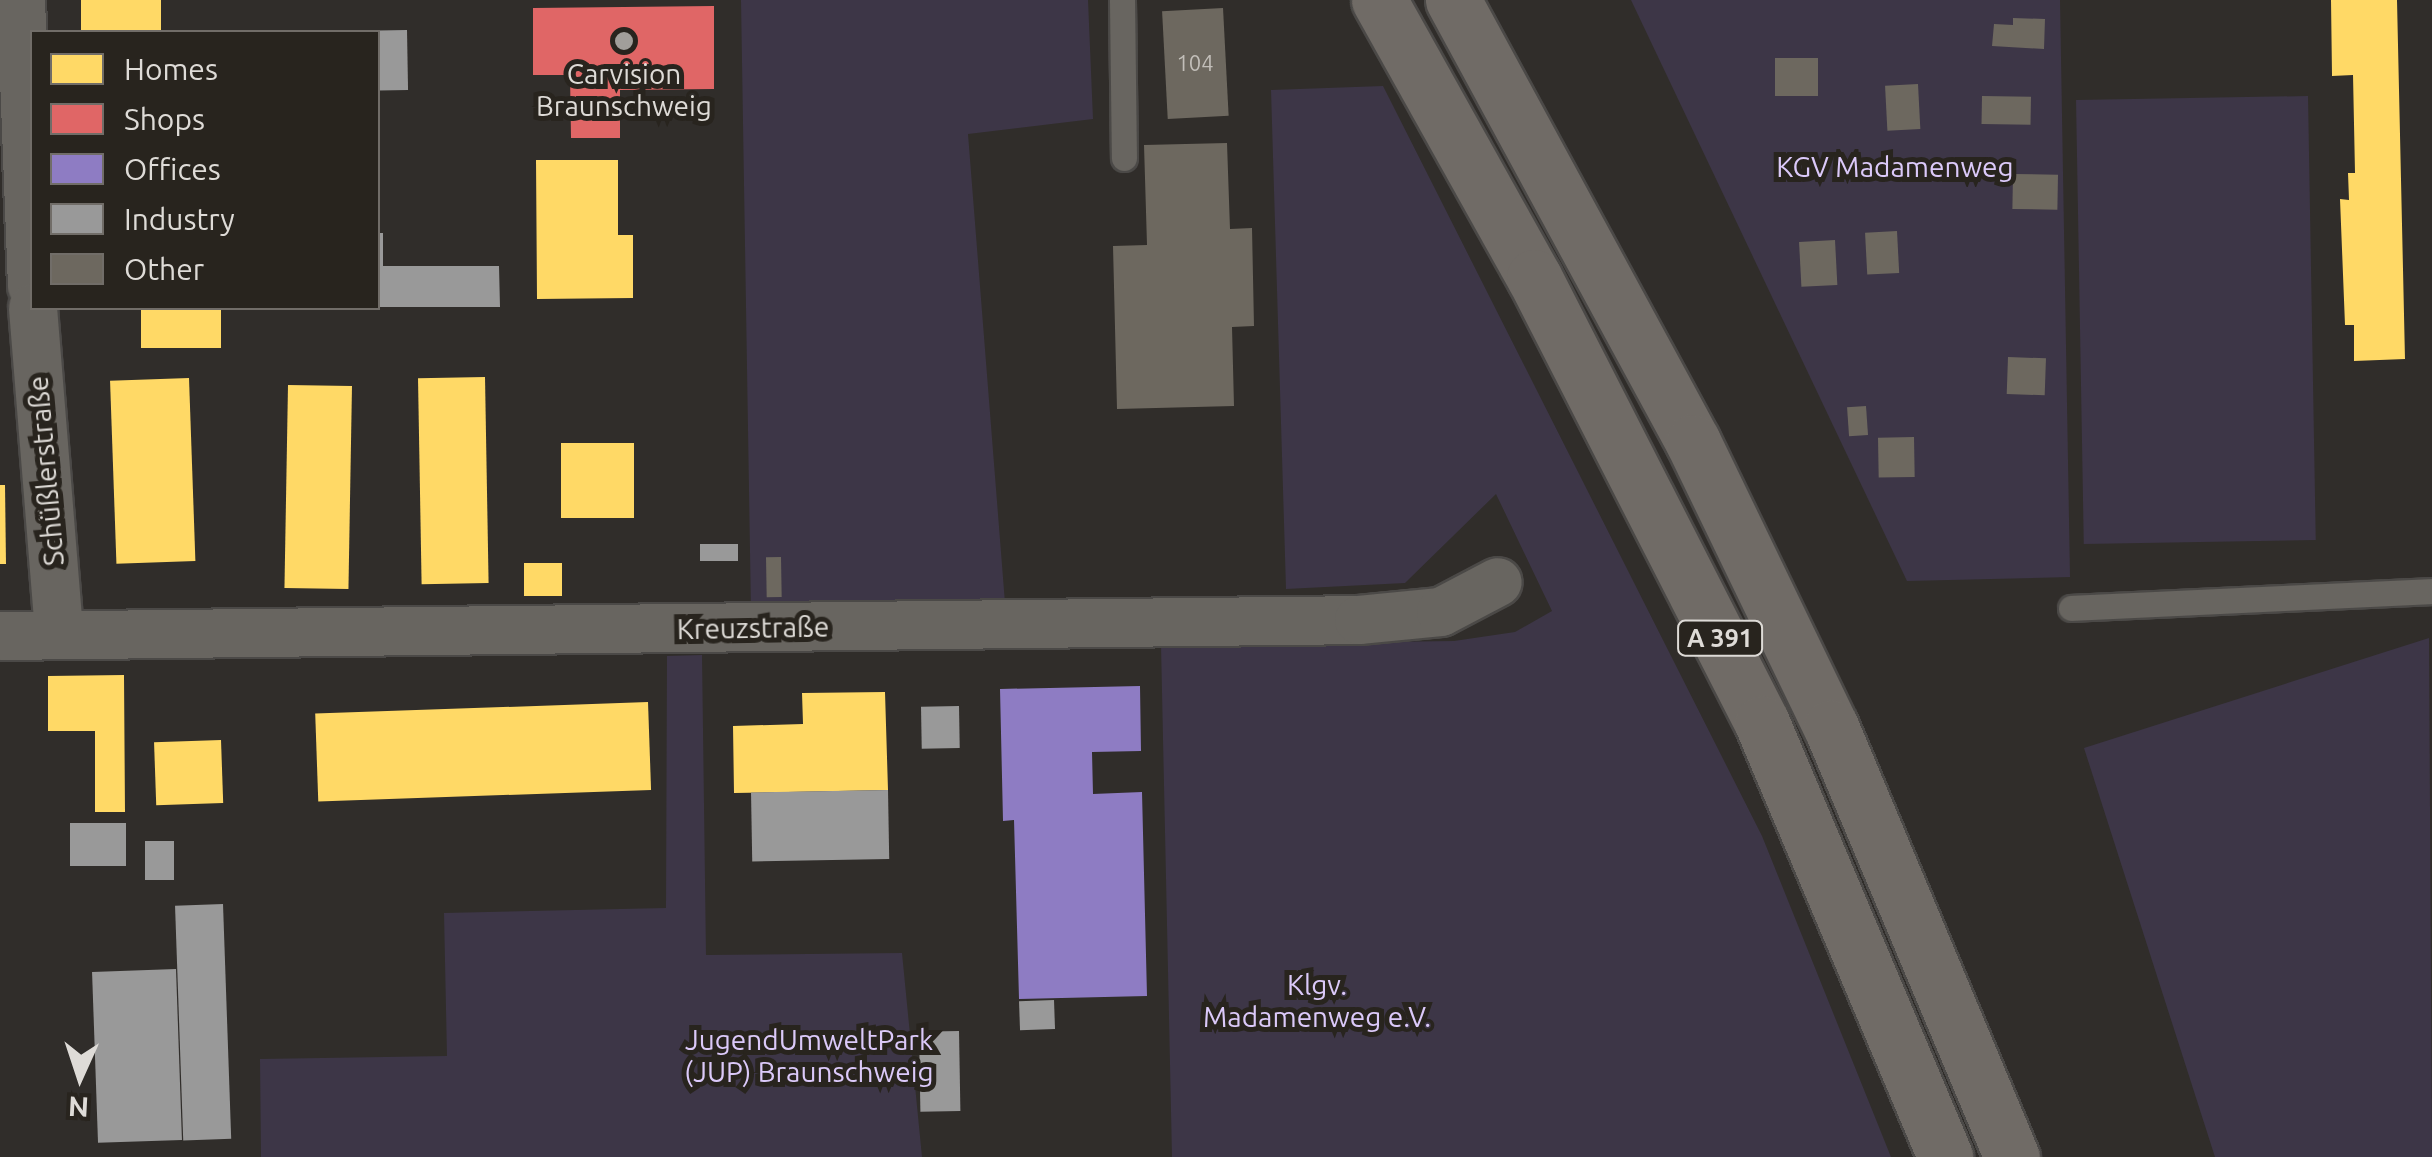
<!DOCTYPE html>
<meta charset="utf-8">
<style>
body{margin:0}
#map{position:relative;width:2432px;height:1157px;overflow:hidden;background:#302d2a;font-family:Ubuntu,sans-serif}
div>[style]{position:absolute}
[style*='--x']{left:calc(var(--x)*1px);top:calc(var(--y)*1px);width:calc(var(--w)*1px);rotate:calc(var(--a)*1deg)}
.green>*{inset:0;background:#3d3647;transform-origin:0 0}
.homes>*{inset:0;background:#ffd966;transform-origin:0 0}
.shops>*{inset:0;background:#e06666}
.offices>*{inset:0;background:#8e7cc3}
.industry>*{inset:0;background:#999;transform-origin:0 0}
.building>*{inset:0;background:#6d685f;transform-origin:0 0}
.roads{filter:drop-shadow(2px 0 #4b4947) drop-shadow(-2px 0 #4b4947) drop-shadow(0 2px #4b4947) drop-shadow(0 -2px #4b4947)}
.lane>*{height:25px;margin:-12.5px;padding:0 12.5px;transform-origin:12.5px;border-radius:12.5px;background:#686560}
.street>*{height:48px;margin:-24px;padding:0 24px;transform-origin:24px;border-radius:24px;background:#686560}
.highway>*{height:55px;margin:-27.5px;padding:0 27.5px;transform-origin:27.5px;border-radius:27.5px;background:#706b66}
.dots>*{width:28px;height:28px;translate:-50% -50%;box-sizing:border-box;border:5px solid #28241e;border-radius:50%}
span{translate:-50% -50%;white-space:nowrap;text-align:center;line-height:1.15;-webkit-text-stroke:10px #28241e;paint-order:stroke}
.number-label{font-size:22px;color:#c2beb9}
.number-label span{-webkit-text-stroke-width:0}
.shield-label span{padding:2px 8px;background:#28241e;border:2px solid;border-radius:8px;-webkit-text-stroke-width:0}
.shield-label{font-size:25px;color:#dedbd7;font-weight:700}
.poi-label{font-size:28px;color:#dedbd7}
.park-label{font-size:28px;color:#dbc9f9}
.street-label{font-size:28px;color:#dedbd7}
.legend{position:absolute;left:30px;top:30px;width:350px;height:280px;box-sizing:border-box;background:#28241e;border:2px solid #716d68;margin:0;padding:12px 18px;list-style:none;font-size:30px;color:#dedbd7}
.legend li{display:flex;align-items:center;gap:20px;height:50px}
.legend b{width:50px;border:2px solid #716d68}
.north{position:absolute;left:30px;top:1027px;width:100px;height:100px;-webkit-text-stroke:8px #28241e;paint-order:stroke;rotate:183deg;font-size:28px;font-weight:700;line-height:40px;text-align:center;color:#dedbd7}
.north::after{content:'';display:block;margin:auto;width:35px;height:45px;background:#dedbd7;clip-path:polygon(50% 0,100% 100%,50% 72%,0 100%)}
</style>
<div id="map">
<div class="green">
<div style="clip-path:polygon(741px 0,1088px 0,1093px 119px,968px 134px,1005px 603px,751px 612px)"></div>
<div style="clip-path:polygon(1631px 0,2060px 0,2070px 577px,1907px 581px)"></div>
<div style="clip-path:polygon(1383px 86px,1762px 836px,1891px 1157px,1172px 1157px,1161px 645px,1454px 641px,1515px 632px,1552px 611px,1496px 494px,1405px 583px,1286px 589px,1271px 90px)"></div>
<div style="left:2308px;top:96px;width:444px;height:232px;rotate:89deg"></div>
<div style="clip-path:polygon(2429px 638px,2432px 1157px,2215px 1157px,2084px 748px)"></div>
<div style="clip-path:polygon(702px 655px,706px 955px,902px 953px,922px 1157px,261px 1157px,260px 1059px,447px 1056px,444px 913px,666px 908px,667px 656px)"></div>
</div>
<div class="homes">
<div style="left:81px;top:0;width:80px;height:32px"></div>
<div style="clip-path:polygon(2331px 0,2397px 0,2405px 359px,2354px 361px,2354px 325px,2345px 325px,2340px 199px,2349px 200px,2348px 173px,2355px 173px,2353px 75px,2332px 76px)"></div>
<div style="clip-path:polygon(536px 160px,618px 160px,618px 235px,633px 235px,633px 298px,537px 299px)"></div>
<div style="left:141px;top:308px;width:80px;height:40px"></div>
<div style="left:485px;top:377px;width:206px;height:67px;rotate:89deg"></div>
<div style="left:189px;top:378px;width:183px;height:79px;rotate:88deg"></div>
<div style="left:288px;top:385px;width:64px;height:203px;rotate:1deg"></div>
<div style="left:561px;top:443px;width:73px;height:75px"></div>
<div style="clip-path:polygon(0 485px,5px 485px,6px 564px,0 564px)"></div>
<div style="left:562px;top:563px;width:33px;height:38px;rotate:90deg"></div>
<div style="clip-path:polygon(124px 675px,125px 812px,95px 812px,95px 731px,48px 731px,48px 676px)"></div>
<div style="clip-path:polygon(885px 692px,888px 790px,734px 793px,733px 726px,803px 724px,802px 693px)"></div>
<div style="left:648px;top:702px;width:88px;height:333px;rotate:88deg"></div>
<div style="left:221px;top:740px;width:63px;height:67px;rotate:88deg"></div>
</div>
<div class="shops">
<div style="clip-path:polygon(714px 6px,714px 89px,620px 90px,620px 138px,571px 138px,570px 75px,533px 75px,533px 8px)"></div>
</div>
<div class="offices">
<div style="clip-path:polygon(1140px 686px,1141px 751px,1092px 752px,1093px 794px,1142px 792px,1147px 996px,1019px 999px,1014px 820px,1003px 821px,1000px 689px)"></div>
</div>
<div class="industry">
<div style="left:407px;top:30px;width:60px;height:29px;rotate:89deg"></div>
<div style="clip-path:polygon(378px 233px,383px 233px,383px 266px,499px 266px,500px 307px,378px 307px)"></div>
<div style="left:738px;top:544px;width:17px;height:38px;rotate:90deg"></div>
<div style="left:959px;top:706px;width:42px;height:38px;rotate:89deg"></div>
<div style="left:888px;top:790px;width:69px;height:137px;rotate:89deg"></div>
<div style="left:126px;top:823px;width:43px;height:56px;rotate:90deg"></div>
<div style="left:145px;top:841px;width:29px;height:39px"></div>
<div style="left:223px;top:904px;width:235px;height:48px;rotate:88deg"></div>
<div style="left:176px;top:969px;width:171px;height:84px;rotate:88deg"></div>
<div style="left:1054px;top:1000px;width:29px;height:35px;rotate:88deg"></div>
<div style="left:959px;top:1031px;width:80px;height:40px;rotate:89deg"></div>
</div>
<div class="building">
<div style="left:1223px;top:8px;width:108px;height:61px;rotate:87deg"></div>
<div style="clip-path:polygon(2013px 18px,2045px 19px,2044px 49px,1992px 46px,1994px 24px,2013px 25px)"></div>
<div style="left:1775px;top:58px;width:43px;height:38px"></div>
<div style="left:1918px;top:84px;width:45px;height:33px;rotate:87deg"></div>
<div style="left:1982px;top:96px;width:49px;height:28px;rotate:1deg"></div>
<div style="clip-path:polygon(1227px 143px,1230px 229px,1252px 228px,1254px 326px,1232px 327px,1234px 406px,1117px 409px,1113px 246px,1147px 245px,1144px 145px)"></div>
<div style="left:2013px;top:174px;width:45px;height:35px;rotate:1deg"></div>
<div style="left:1897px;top:231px;width:42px;height:32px;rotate:87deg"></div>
<div style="left:1835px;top:240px;width:45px;height:36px;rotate:87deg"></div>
<div style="left:2008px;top:357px;width:38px;height:37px;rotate:2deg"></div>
<div style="left:1866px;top:406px;width:29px;height:19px;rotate:86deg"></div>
<div style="left:1914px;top:437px;width:40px;height:36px;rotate:89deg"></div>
<div style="left:781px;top:557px;width:40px;height:15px;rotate:89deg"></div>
</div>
<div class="roads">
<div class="lane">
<div style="--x:1122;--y:0;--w:158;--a:89.3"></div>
<div style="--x:2071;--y:608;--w:361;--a:-2.7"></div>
</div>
<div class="street">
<div style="--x:21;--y:0;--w:286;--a:87.8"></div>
<div style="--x:33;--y:308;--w:327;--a:85.4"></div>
<div style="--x:0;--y:636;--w:1359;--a:-0.67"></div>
<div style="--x:1359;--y:620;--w:82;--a:-5.6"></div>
<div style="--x:1441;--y:612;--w:64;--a:-27.8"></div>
</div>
<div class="highway">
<div style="--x:1379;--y:0;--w:317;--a:60.8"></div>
<div style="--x:1534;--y:277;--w:501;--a:62.92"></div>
<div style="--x:1762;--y:723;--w:471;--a:67.1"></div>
<div style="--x:1453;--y:0;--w:503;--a:61.5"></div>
<div style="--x:1693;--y:442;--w:317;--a:64.2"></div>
<div style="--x:1831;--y:727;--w:467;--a:67.2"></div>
</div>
</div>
<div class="dots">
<div style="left:624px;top:41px;background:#a19e9a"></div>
</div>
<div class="number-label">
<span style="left:1195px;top:63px">104</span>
</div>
<div class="shield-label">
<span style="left:1720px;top:638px">A 391</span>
</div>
<div class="poi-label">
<span style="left:624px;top:90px">Carvision<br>Braunschweig</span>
</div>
<div class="park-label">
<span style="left:1895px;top:167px">KGV Madamenweg</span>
<span style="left:1317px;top:1001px">Klgv.<br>Madamenweg e.V.</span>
<span style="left:809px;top:1056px">JugendUmweltPark<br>(JUP) Braunschweig</span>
</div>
<div class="street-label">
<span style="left:46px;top:471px;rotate:-95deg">Schüßlerstraße</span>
<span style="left:753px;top:628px;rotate:-1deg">Kreuzstraße</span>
</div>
<ul class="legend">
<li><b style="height:28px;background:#ffd966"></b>Homes</li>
<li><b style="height:28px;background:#e06666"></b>Shops</li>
<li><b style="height:28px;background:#8e7cc3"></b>Offices</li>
<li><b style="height:28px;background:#999"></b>Industry</li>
<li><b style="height:28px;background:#6d685f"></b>Other</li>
</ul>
<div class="north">N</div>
</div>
